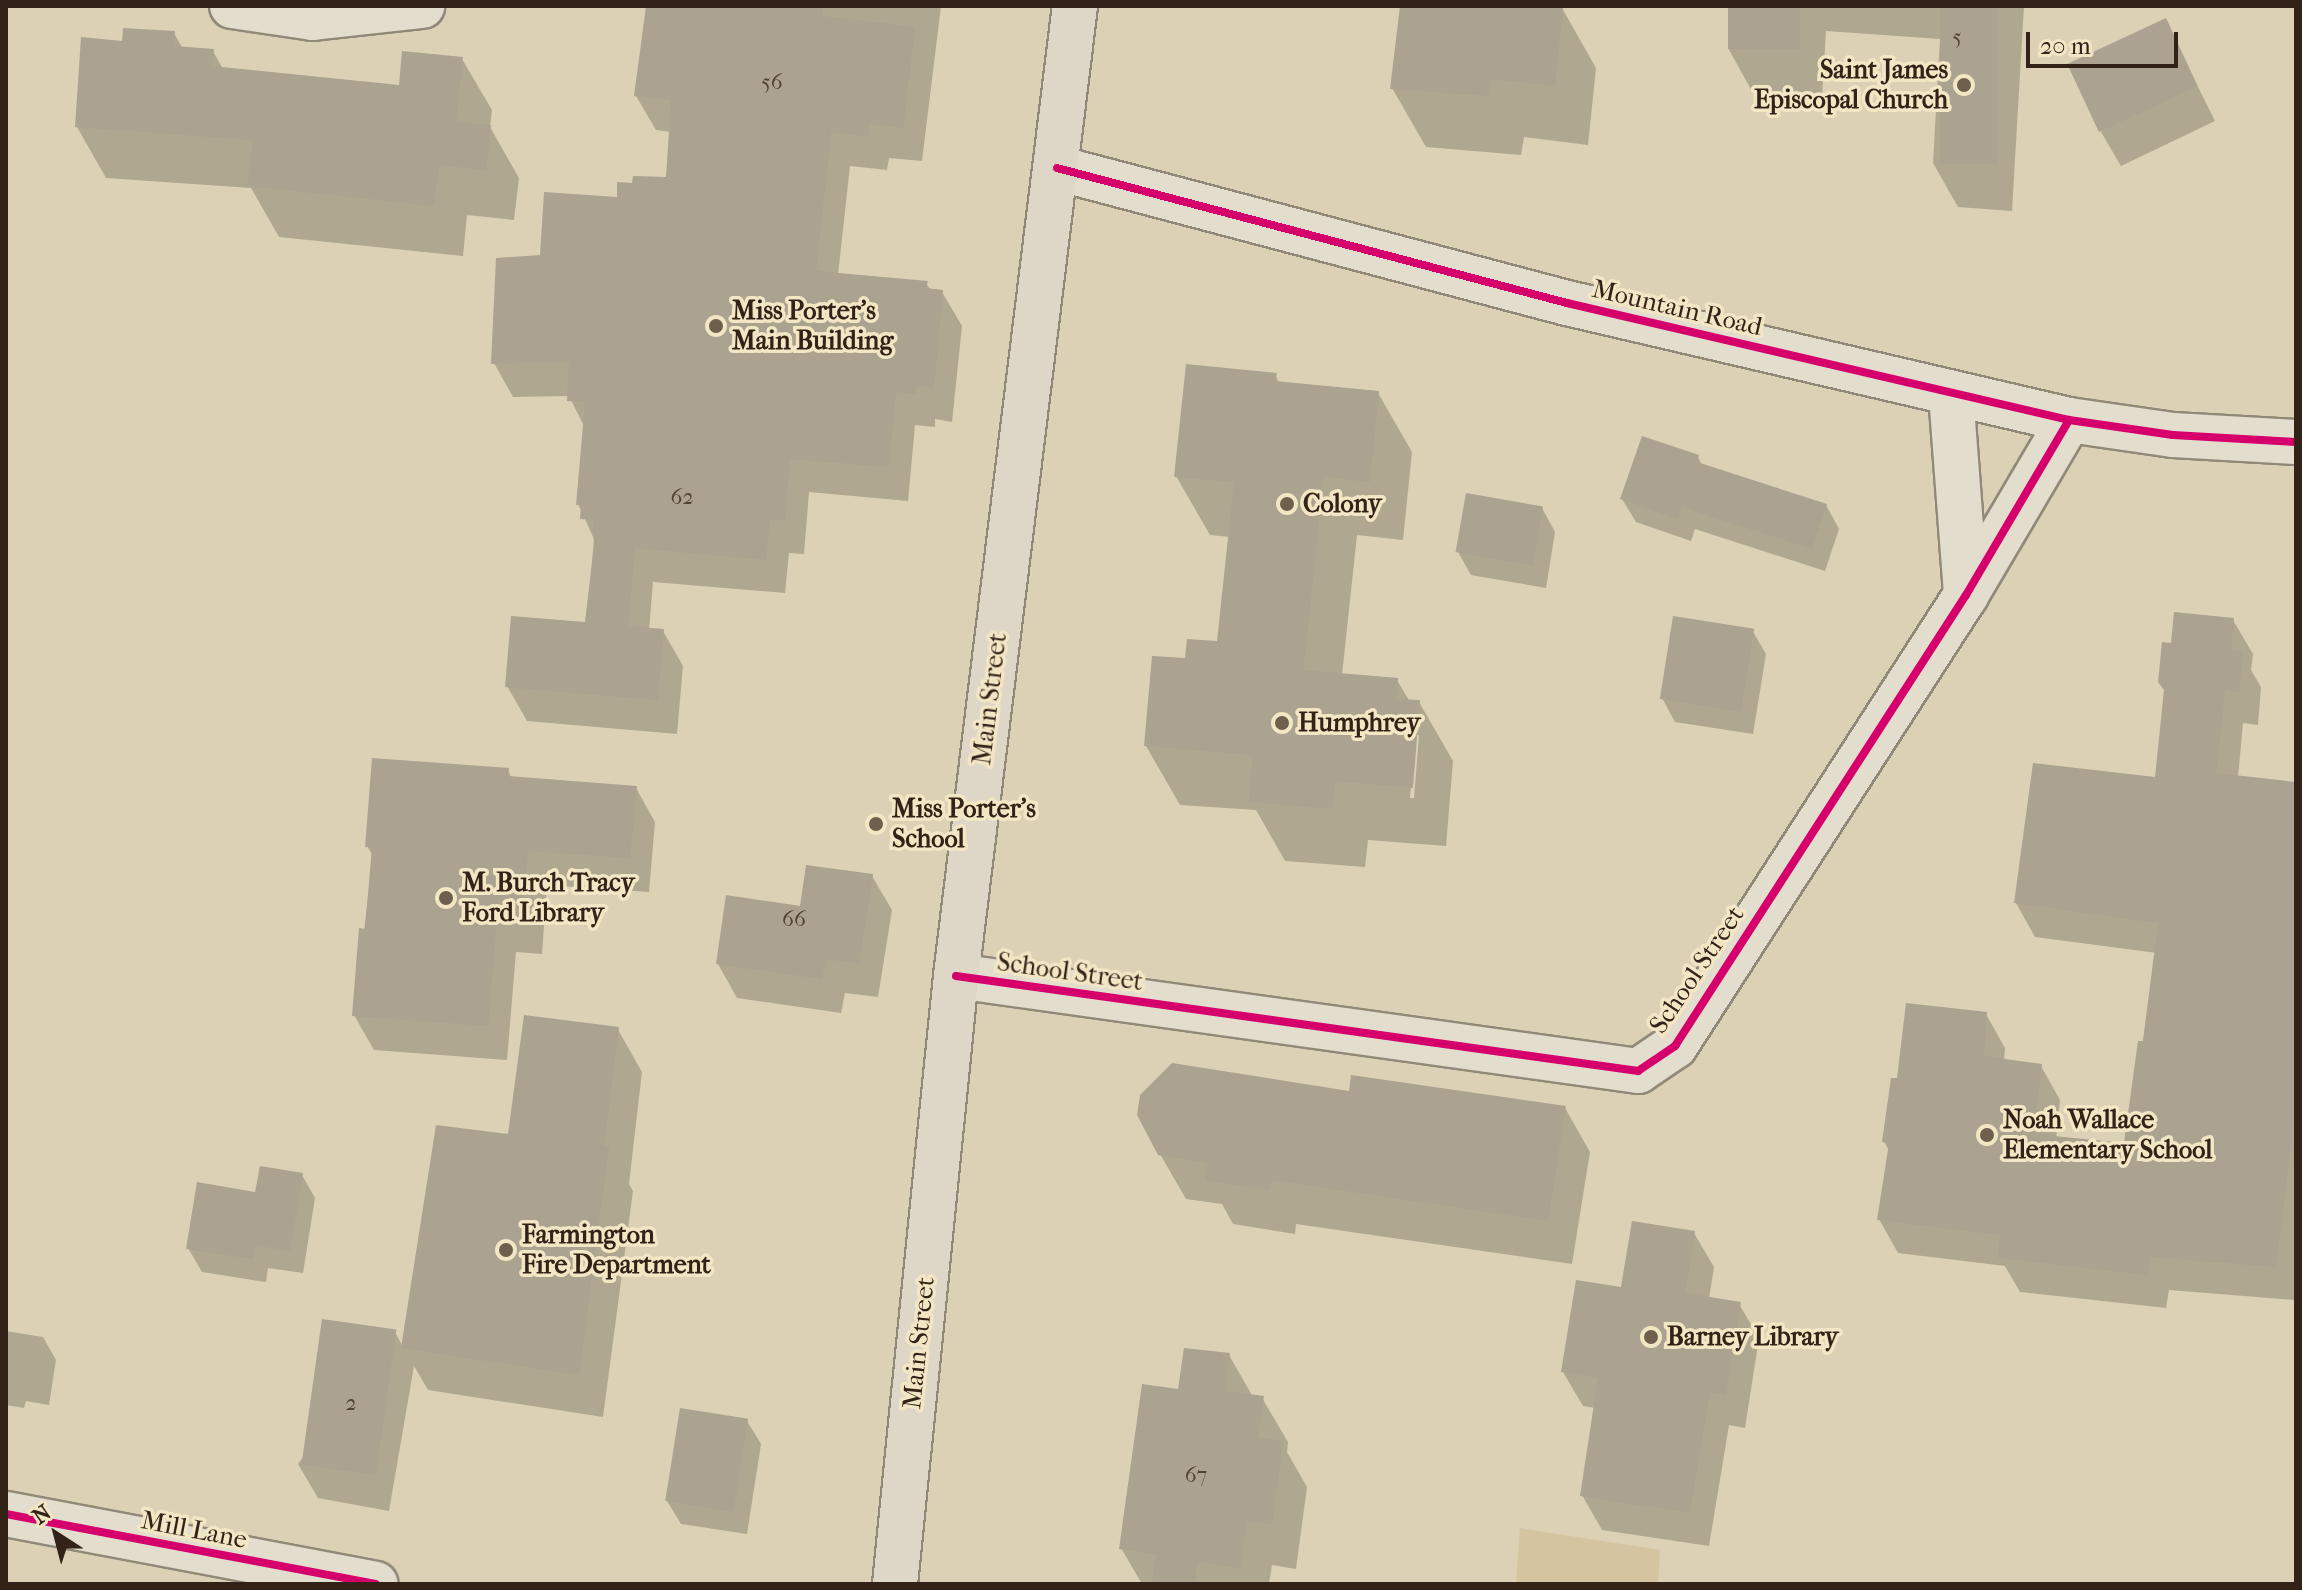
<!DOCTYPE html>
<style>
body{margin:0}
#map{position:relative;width:2302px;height:1590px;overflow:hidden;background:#dcd1b5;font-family:"IM FELL French Canon",serif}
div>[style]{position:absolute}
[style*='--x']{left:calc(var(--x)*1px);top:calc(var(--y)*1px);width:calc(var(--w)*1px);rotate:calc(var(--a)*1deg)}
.green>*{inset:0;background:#d4c49f}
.shadow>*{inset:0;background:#0003}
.building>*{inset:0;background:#aba290;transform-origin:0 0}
.roads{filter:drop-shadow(2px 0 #918978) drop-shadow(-2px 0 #918978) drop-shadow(0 2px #918978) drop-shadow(0 -2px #918978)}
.minor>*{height:44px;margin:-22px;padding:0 22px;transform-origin:22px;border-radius:22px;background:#e3ddce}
.highway>*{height:44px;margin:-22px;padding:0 22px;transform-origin:22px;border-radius:22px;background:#ded7c7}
.cycleway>*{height:8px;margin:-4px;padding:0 4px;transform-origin:4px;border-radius:4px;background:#d6006c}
.dots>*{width:22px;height:22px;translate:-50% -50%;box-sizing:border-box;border:4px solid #f3e6c4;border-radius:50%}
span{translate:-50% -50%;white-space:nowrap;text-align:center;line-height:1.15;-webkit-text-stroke:7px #f3e6c4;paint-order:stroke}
.number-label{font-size:22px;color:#514235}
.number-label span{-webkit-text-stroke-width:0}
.poi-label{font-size:26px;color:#332217;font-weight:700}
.right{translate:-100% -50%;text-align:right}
.left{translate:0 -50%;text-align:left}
.street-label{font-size:26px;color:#332217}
.frame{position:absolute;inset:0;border:8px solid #332217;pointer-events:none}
.north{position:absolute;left:16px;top:1494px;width:80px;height:80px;-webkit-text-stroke:6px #f3e6c4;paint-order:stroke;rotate:324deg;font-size:22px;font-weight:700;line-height:32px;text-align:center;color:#332217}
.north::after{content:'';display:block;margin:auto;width:28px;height:36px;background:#332217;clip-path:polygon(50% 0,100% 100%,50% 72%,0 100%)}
.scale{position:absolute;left:2026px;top:32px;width:152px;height:36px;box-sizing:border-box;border:4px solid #332217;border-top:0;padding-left:10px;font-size:24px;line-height:28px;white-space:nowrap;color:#332217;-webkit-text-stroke:6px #f3e6c4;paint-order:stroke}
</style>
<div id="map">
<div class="green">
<div style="clip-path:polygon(1520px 1528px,1660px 1550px,1658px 1584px,1516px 1584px)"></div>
</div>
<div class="shadow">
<div style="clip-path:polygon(648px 6px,941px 6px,922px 161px,889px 158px,887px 170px,850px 166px,838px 275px,926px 283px,931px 291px,942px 292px,962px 326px,952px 422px,935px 419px,935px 427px,915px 425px,908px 501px,809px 492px,804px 554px,789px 553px,785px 593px,653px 582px,649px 630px,663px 631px,683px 666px,677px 734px,527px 721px,507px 686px,587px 624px,594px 539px,578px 504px,585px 428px,569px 396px,513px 397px,494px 363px,542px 257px,634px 185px,668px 180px,671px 132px,656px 130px,636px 96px)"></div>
<div style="clip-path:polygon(1402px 6px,1562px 8px,1596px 68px,1588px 145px,1524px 137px,1521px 155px,1426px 147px,1392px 88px)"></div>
<div style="clip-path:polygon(1730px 6px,2024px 6px,2012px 211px,1958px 207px,1933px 163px,1940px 39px,1826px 31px,1822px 97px,1753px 93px,1728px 48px)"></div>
<div style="clip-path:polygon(2165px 21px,2215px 121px,2121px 166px,2101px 132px)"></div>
<div style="clip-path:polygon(174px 33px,183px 49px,213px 51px,223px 69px,400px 87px,462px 59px,492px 110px,490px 127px,519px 178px,514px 220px,467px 215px,463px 256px,279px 237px,251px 188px,106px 178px,77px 127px,124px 43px)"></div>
<div style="clip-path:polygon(evenodd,1275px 375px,1280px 384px,1378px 393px,1412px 452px,1403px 540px,1357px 535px,1342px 675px,1397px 680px,1410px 702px,1419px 702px,1453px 761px,1446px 846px,1368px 840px,1365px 867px,1285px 861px,1256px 810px,1180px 805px,1146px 746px,1187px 661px,1218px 643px,1230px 537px,1210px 535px,1176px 476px,1275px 375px,1415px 735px,1419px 735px,1414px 798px,1410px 798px,1415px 735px)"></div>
<div style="clip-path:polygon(1698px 457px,1703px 467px,1826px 505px,1839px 529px,1825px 571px,1695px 529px,1691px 541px,1636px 522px,1622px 499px)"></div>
<div style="clip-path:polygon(1542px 508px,1555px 532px,1546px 588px,1471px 575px,1458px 552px)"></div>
<div style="clip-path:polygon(2233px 620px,2253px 654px,2251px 670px,2261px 687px,2258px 725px,2243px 723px,2238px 778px,2296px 784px,2294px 1300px,2169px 1290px,2166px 1308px,2020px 1292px,2005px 1266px,1898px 1253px,1879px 1219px,1890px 1152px,1884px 1142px,1899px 1081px,1986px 1014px,2005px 1048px,2004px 1061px,2041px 1066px,2060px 1100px,2056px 1139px,2126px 1146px,2157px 953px,2035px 937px,2016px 903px,2157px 780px,2172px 645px)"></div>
<div style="clip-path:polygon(1752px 630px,1766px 654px,1753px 734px,1675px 722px,1662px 698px)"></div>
<div style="clip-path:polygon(508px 770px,512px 779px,636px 788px,655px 822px,649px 892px,547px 885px,542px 954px,516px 952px,507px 1060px,374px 1050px,354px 1015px,373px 856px,367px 846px)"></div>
<div style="clip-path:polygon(872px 876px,892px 910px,878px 997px,845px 993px,841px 1013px,737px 998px,718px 964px,801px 908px)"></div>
<div style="clip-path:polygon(617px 1028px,642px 1072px,629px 1184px,633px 1191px,603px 1417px,428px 1390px,414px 1366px,389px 1511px,318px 1498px,298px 1464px,395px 1332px,403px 1347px,509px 1136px)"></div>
<div style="clip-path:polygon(1350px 1093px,1565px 1108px,1590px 1152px,1572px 1264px,1296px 1224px,1295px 1234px,1233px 1224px,1222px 1204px,1186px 1199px,1160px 1154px)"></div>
<div style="clip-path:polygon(302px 1175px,315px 1198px,303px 1273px,268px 1268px,266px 1282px,202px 1272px,188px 1248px,257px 1194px)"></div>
<div style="clip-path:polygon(1694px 1233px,1714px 1267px,1709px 1299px,1739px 1304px,1759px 1338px,1745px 1428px,1729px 1425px,1709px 1546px,1602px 1530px,1582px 1495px,1595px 1408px,1583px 1406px,1563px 1372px,1623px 1290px)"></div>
<div style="clip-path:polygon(6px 1331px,43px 1337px,56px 1360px,49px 1405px,26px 1401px,24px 1408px,6px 1405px)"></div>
<div style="clip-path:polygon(1229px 1355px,1253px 1397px,1262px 1398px,1288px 1442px,1287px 1452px,1307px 1487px,1296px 1569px,1272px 1565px,1269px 1584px,1142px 1584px,1121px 1548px,1180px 1391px)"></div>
<div style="clip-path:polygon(747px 1421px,761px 1444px,747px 1534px,681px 1524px,667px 1501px)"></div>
</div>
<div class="building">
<div style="clip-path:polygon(646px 6px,823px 6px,822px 16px,915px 27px,903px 128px,870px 124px,868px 137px,831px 132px,816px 271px,928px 281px,926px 288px,943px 290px,934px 388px,916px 386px,916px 394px,896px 392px,889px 467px,790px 459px,785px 520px,770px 519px,766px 560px,635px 548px,628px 626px,664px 629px,658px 700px,505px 687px,511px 616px,585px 622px,594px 545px,593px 520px,580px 519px,581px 505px,576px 505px,585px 402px,567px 401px,569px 362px,491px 364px,496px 258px,540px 255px,544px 192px,617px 197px,617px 182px,632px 183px,633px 176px,666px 177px,671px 100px,634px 96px)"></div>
<div style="clip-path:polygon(1400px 6px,1563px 6px,1555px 86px,1491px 79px,1488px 96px,1390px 89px)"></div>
<div style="left:1728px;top:6px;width:72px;height:43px"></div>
<div style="left:1940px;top:6px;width:57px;height:158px"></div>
<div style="left:2166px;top:18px;width:75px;height:109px;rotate:65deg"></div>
<div style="clip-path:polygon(123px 28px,175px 31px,174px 46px,214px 49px,212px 66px,399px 85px,402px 51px,463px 57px,456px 122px,491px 125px,486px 170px,439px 165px,434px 206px,247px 186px,253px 140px,75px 127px,81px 37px,122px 41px)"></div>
<div style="clip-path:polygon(1186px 364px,1277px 373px,1275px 381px,1379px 391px,1370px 482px,1324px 477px,1303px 670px,1398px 678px,1397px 699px,1420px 700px,1413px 788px,1335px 781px,1332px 809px,1249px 802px,1253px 755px,1144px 746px,1152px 656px,1185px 658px,1187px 639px,1217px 641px,1234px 482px,1174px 477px)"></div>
<div style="clip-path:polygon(1642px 436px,1699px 455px,1697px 462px,1827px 504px,1812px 549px,1682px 507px,1678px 519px,1620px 499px)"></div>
<div style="left:1466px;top:493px;width:78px;height:60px;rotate:10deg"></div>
<div style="clip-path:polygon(2174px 612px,2234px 618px,2231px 651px,2243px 652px,2239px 692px,2225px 690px,2216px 773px,2296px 782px,2296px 1102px,2276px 1267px,2150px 1257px,2148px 1275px,1998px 1258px,2000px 1235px,1877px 1220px,1889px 1143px,1882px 1142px,1891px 1078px,1897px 1078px,1906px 1003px,1987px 1012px,1984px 1056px,2042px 1064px,2034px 1134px,2124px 1143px,2138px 1041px,2143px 1041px,2158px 923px,2014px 903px,2033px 763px,2155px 777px,2164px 690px,2158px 682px,2162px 642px,2171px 643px)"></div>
<div style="left:1673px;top:616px;width:82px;height:84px;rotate:9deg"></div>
<div style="clip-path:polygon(372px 758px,509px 768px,508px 776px,637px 786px,630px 858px,528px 851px,523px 921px,497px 918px,488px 1026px,352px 1016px,359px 928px,365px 929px,372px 847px,365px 847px)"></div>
<div style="clip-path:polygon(806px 865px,873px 874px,859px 964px,826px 959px,822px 979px,716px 964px,726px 895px,800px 906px)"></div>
<div style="clip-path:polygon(524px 1015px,619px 1027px,604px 1146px,609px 1146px,579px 1375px,401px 1348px,436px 1125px,508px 1134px)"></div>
<div style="clip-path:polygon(1172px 1063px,1349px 1091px,1351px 1075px,1566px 1106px,1548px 1221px,1272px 1180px,1270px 1190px,1205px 1180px,1208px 1163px,1158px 1155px,1137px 1115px,1140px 1095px)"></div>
<div style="clip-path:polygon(260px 1166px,303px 1173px,290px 1251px,255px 1245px,253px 1259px,186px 1249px,197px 1182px,255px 1192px)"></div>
<div style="clip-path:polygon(1632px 1221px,1695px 1231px,1685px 1293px,1741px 1302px,1726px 1395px,1710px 1392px,1690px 1513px,1580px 1496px,1598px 1378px,1561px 1372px,1576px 1280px,1621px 1287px)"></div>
<div style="left:322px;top:1319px;width:75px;height:147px;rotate:8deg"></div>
<div style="clip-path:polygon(1184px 1348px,1230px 1353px,1224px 1391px,1264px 1396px,1258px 1438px,1283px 1441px,1272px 1525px,1247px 1521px,1240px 1568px,1197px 1562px,1195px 1584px,1152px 1584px,1156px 1554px,1119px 1549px,1142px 1384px,1178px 1389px)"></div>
<div style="left:680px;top:1408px;width:69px;height:94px;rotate:9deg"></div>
</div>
<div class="roads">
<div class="minor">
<div style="--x:232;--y:6;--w:82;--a:8.4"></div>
<div style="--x:313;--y:18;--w:110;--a:-6.3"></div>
<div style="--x:1057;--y:168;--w:528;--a:14.83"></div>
<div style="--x:1567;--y:303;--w:515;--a:13.12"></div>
<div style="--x:2069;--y:420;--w:105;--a:8.2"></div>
<div style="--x:2173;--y:435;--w:123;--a:3.3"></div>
<div style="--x:1951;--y:394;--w:202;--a:85.7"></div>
<div style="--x:956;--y:976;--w:689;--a:7.93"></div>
<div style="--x:1638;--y:1071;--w:45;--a:-34"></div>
<div style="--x:1675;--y:1046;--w:537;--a:-57.17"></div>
<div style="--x:1966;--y:595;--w:203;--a:-59.5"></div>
<div style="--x:6;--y:1514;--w:376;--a:10.7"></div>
</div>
<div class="highway">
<div style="--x:895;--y:1584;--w:611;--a:-84.27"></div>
<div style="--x:956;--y:976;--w:977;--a:-83.01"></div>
</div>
</div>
<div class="cycleway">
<div style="--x:1057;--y:168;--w:528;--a:14.83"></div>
<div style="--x:1567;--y:303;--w:515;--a:13.12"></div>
<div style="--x:2069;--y:420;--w:105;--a:8.2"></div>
<div style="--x:2173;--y:435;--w:123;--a:3.3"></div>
<div style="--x:956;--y:976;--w:689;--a:7.93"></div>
<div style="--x:1638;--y:1071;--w:45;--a:-34"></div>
<div style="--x:1675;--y:1046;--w:537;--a:-57.17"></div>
<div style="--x:1966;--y:595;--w:203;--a:-59.5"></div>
<div style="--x:6;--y:1514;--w:376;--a:10.7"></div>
</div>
<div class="dots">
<div style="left:1964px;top:85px;background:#6e5f4e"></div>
<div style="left:716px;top:326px;background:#6e5f4e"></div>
<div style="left:1287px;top:504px;background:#6e5f4e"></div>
<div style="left:1282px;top:723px;background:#6e5f4e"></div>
<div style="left:876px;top:824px;background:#6e5f4e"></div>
<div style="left:446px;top:898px;background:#6e5f4e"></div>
<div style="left:1987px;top:1135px;background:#6e5f4e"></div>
<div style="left:506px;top:1250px;background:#6e5f4e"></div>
<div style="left:1651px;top:1337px;background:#6e5f4e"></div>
</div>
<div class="number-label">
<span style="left:1957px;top:38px">5</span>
<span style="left:772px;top:83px">56</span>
<span style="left:682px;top:498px">62</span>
<span style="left:794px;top:920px">66</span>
<span style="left:351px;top:1404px">2</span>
<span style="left:1196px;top:1476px">67</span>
</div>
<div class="poi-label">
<span class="right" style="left:1948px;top:85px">Saint James<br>Episcopal Church</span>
<span class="left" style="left:732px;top:326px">Miss Porter's<br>Main Building</span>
<span class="left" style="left:1303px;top:504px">Colony</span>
<span class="left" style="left:1298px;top:723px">Humphrey</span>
<span class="left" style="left:892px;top:824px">Miss Porter's<br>School</span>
<span class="left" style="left:462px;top:898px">M. Burch Tracy<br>Ford Library</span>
<span class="left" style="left:2003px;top:1135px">Noah Wallace<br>Elementary School</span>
<span class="left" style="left:522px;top:1250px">Farmington<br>Fire Department</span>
<span class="left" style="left:1667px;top:1337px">Barney Library</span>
</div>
<div class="street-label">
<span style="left:1677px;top:308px;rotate:13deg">Mountain Road</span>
<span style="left:990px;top:699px;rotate:-83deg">Main Street</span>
<span style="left:1697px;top:970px;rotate:-56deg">School Street</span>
<span style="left:1070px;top:972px;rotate:8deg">School Street</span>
<span style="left:919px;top:1343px;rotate:-84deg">Main Street</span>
<span style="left:194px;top:1530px;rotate:11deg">Mill Lane</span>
</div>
<div class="frame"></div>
<div class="north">N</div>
<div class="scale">20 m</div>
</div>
